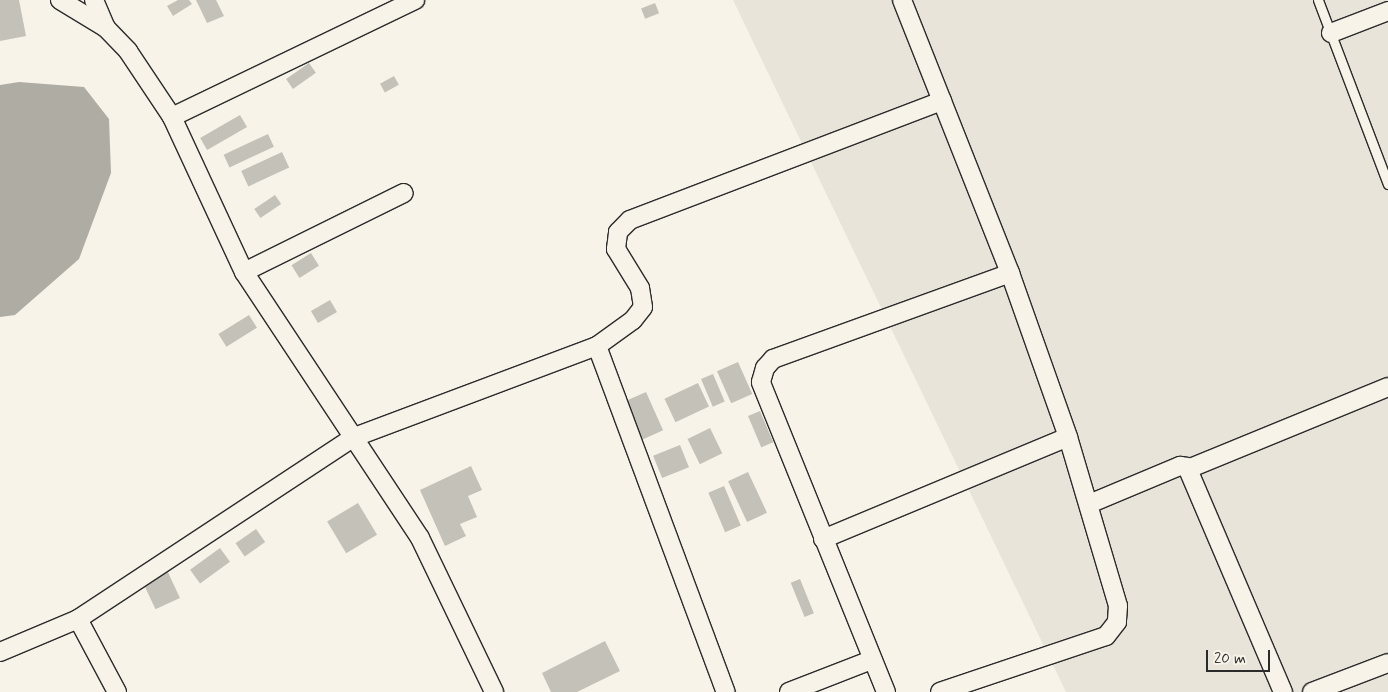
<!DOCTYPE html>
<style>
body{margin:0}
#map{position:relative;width:1388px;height:692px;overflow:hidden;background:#f7f3e8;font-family:Mynerve,sans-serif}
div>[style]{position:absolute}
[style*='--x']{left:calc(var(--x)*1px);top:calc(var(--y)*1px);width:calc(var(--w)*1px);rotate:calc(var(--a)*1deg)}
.built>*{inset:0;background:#e8e4da}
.water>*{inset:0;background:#afaca4}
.building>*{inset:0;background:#c4c1b9;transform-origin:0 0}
.roads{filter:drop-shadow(1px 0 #2b2b2b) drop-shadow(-1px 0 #2b2b2b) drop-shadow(0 1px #2b2b2b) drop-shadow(0 -1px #2b2b2b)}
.service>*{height:9px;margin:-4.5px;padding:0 4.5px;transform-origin:4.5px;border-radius:4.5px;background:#f7f3e8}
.minor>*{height:18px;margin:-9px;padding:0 9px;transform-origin:9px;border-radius:9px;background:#f7f3e8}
span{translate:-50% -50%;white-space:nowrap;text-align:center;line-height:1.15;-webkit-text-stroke:5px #f7f3e8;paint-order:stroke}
.scale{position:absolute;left:1206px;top:650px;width:64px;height:22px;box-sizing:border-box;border:2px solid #2b2b2b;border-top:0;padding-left:6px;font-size:15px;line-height:18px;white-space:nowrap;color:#2b2b2b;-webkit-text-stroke:4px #f7f3e8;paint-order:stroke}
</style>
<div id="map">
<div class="built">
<div style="clip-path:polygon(733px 0,1388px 0,1388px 692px,1066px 692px)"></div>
</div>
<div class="water">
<div style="clip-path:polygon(19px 82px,84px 87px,109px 119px,111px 173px,79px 259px,15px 315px,0 317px,0 85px)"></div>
</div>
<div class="building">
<div style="clip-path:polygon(0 0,19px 0,26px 36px,0 41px)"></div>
<div style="clip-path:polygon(178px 0,189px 0,192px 4px,173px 16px,167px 6px)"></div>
<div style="clip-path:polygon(196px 0,216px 0,224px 16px,207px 23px)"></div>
<div style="left:655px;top:3px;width:11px;height:15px;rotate:68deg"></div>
<div style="left:309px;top:63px;width:12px;height:28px;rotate:55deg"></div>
<div style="left:394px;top:76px;width:10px;height:16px;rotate:61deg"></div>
<div style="left:240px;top:115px;width:14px;height:46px;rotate:60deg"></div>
<div style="left:268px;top:134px;width:14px;height:49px;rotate:65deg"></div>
<div style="left:282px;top:152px;width:17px;height:45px;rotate:65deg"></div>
<div style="left:275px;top:195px;width:11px;height:25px;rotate:56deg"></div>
<div style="left:311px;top:253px;width:15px;height:23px;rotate:58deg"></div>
<div style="left:330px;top:300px;width:14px;height:22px;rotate:60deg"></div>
<div style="left:249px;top:315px;width:15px;height:36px;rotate:58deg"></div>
<div style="left:738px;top:362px;width:35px;height:23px;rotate:66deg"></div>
<div style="left:713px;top:374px;width:30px;height:13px;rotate:67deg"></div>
<div style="left:698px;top:383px;width:26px;height:37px;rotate:65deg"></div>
<div style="left:646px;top:392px;width:42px;height:23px;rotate:66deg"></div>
<div style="left:760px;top:411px;width:34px;height:13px;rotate:67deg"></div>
<div style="left:710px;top:428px;width:28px;height:25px;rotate:64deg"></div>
<div style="left:680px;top:445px;width:24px;height:29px;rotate:68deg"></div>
<div style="clip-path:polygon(471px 466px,482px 490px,468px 496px,477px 517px,460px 524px,466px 536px,445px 546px,420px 490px)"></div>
<div style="left:748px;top:472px;width:45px;height:22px;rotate:65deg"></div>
<div style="left:724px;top:486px;width:43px;height:17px;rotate:67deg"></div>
<div style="left:358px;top:503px;width:37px;height:36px;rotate:59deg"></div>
<div style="left:256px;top:529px;width:16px;height:25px;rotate:55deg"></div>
<div style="left:220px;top:548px;width:17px;height:37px;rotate:54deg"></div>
<div style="left:166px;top:568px;width:33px;height:27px;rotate:65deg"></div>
<div style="left:800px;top:579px;width:37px;height:10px;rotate:68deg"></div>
<div style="clip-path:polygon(605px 641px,620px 671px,577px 692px,551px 692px,542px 673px)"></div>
</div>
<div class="roads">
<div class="service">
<div style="--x:1318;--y:0;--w:197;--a:69.2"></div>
</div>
<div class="minor">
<div style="--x:60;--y:0;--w:54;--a:31.3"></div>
<div style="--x:106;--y:28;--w:32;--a:46"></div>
<div style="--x:128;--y:51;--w:79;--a:56.3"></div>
<div style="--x:172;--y:117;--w:171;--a:65.1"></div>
<div style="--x:244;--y:272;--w:319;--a:56.5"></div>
<div style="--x:420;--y:538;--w:171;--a:64.3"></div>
<div style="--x:94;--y:0;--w:30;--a:67"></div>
<div style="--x:902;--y:0;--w:294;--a:68.4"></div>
<div style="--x:1010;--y:273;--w:174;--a:70.5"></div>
<div style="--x:1068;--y:437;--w:176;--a:73.5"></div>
<div style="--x:1118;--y:606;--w:16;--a:94"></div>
<div style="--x:1117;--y:622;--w:18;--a:128"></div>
<div style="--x:1106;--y:636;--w:175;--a:161.4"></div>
<div style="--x:1331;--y:33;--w:61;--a:-21.1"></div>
<div style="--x:172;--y:117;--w:270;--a:-25.7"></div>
<div style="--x:244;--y:272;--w:178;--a:-26.3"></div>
<div style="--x:597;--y:346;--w:369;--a:69.6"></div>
<div style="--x:1188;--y:469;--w:216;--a:-22.3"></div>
<div style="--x:1089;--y:504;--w:99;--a:-22.7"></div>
<div style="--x:1180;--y:466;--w:7;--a:8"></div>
<div style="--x:1187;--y:467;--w:245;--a:66.9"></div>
<div style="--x:823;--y:539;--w:265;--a:-22.6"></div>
<div style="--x:78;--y:619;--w:83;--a:61.9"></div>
<div style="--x:0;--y:652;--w:85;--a:-22.9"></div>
<div style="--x:78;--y:619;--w:328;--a:-33.4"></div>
<div style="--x:352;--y:438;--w:262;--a:-20.6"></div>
<div style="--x:597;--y:346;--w:44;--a:-35.8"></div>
<div style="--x:633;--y:320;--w:16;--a:-52"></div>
<div style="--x:643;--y:307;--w:19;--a:-99"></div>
<div style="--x:640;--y:288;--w:46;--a:-121.6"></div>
<div style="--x:616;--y:249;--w:17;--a:-83"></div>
<div style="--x:618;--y:232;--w:17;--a:-45"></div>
<div style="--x:630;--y:220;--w:334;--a:-20.9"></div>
<div style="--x:789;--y:692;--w:88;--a:-21.3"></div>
<div style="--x:886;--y:692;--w:334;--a:-112"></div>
<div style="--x:761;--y:382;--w:15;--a:-74"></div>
<div style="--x:765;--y:368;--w:12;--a:-48"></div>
<div style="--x:773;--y:359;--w:252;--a:-19.9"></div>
<div style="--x:1312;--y:692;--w:81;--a:-20.9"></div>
</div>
</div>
<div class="scale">20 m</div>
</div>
